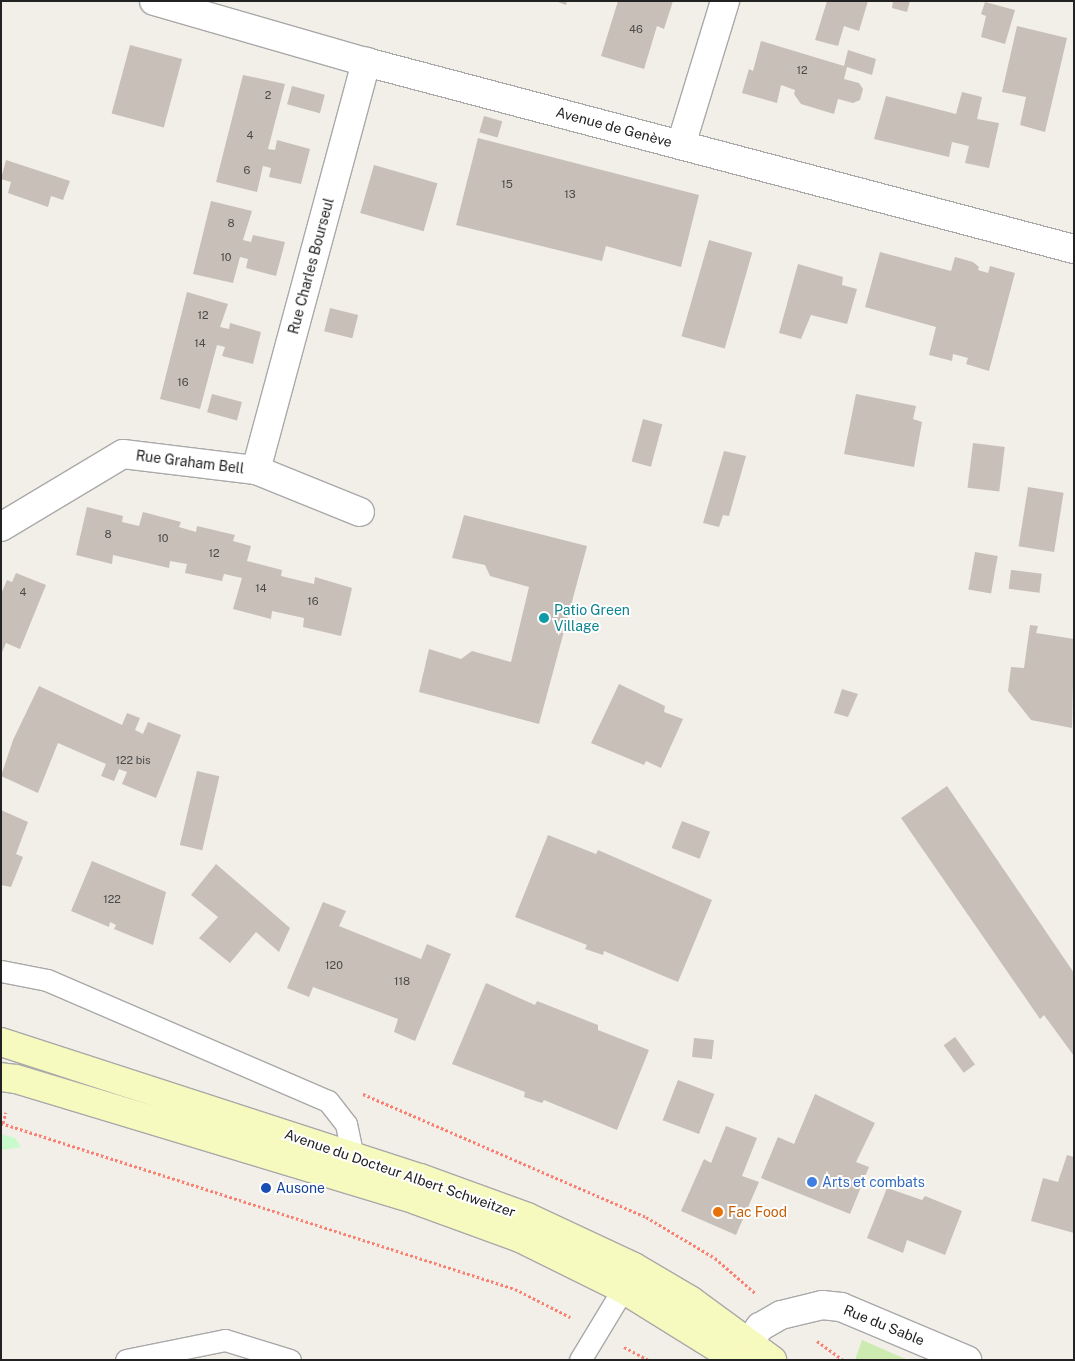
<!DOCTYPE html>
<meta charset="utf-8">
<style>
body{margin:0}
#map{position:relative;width:1075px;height:1361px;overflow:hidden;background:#f2efe9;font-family:"Public Sans",sans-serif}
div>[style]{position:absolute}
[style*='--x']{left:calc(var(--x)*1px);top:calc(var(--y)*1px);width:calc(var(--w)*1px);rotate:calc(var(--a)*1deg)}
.grass>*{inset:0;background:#cdebb0}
.park>*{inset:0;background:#c8facc}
.building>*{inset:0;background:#c7bfb8;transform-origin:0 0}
.path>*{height:3px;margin-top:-1.5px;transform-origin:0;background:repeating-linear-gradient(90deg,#fa8072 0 2.5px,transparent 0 5px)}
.roads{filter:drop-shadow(1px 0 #a9a9a9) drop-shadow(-1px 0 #a9a9a9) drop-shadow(0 1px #a9a9a9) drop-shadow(0 -1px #a9a9a9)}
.lane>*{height:21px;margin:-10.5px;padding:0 10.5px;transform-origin:10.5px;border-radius:10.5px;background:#fff}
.street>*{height:28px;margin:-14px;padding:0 14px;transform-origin:14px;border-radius:14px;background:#fff}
.secondary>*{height:28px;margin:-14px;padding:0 14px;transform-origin:14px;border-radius:14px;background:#f7fabf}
.dots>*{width:14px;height:14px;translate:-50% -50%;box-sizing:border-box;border:2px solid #fff;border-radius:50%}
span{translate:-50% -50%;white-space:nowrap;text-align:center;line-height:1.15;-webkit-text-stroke:4px #fff;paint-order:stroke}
.number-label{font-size:11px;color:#4b4948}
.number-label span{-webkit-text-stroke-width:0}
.street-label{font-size:14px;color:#222}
.culture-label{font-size:14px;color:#0d838f}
.left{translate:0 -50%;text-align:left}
.shop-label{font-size:14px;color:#366cbe}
.transit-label{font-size:14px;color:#164399}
.food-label{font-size:14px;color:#c56008}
.frame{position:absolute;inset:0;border:2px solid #222;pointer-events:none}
</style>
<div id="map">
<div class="grass">
<div style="clip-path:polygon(862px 1340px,908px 1360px,855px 1360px)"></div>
</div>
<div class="park">
<div style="clip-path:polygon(1px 1134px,15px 1138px,21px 1147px,1px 1150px)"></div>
</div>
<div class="building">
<div style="clip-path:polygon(555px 1px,567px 1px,566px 5px)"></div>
<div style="clip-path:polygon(618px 1px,673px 1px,664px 29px,657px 26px,644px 69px,601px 56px)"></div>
<div style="clip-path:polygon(827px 1px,868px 1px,859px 31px,844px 26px,838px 46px,815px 40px)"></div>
<div style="clip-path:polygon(893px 1px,910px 1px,907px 12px,892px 8px)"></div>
<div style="clip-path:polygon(985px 2px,1015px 10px,1005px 44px,981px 37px,986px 16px,981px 14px)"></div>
<div style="clip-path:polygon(1017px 26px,1067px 38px,1045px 132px,1020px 125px,1026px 97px,1002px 92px)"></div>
<div style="clip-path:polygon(761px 41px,844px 66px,848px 50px,876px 59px,872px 75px,847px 67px,844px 79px,859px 83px,863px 89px,860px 100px,853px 103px,838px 99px,834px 114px,801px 104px,794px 94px,795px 90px,781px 85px,777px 103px,742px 93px,749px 69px,753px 71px)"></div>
<div style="left:130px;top:45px;width:54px;height:71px;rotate:15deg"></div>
<div style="clip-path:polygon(243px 75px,285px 84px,268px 149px,275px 150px,277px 140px,310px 149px,301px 184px,269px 177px,271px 168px,263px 166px,257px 192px,216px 182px)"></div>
<div style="left:292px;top:86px;width:34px;height:19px;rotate:15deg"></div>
<div style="clip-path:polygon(962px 92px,982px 97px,977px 119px,999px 123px,989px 168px,965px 163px,969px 146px,952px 142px,949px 157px,874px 139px,886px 96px,956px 114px)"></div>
<div style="left:484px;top:116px;width:19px;height:17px;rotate:16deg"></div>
<div style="clip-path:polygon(478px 138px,699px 195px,681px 267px,606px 246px,602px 261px,456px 225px)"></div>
<div style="clip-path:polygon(6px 160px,70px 181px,63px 200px,51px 196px,48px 207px,8px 193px,11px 182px,1px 179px)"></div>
<div style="left:374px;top:165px;width:66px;height:50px;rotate:16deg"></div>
<div style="clip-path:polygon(211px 201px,252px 211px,243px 240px,251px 242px,253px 235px,285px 242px,276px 276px,246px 268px,248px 259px,240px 257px,233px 283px,193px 274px)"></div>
<div style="left:709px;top:240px;width:45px;height:100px;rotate:16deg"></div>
<div style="clip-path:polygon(880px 252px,951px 271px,955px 257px,973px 262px,979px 267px,978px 270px,988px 273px,990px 266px,1015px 273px,989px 371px,966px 364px,968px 358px,953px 354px,952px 361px,929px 355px,936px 327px,865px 307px)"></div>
<div style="clip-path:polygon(798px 264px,843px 277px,842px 285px,857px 289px,847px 324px,811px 315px,801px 339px,779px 333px)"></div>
<div style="clip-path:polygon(187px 292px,228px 304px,220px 327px,229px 329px,230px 323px,261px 332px,253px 364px,222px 356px,225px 347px,217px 345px,200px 409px,160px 399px)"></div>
<div style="left:330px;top:308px;width:29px;height:24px;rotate:14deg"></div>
<div style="left:212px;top:394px;width:31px;height:19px;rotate:15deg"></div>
<div style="clip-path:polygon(856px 394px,916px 406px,913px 419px,922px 422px,914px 467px,844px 454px)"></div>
<div style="left:643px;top:419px;width:20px;height:44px;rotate:15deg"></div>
<div style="left:973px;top:443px;width:32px;height:45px;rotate:7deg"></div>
<div style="clip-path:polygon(724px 451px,746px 456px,729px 516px,723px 515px,719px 527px,703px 523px)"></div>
<div style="left:1028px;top:487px;width:36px;height:60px;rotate:9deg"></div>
<div style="clip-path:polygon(87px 507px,123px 516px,122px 522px,139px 526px,143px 512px,181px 522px,179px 527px,196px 532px,197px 526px,235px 535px,233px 541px,251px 546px,247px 561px,282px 570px,281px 576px,314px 584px,315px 577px,352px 588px,341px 636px,303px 627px,304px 618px,272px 611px,271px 619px,233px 609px,242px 578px,224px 574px,222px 581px,185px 573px,187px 564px,170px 561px,169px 568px,113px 555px,112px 564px,76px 555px)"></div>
<div style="clip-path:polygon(464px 515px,587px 546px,539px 724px,419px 692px,429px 649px,461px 659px,472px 651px,511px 662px,529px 587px,490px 576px,485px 565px,452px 558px)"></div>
<div style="left:975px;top:552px;width:23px;height:38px;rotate:10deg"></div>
<div style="left:1011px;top:570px;width:31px;height:19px;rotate:7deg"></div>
<div style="clip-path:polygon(16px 573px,46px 585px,20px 649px,6px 643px,1px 655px,1px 594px,7px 580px,12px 582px)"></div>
<div style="clip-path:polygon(1030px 625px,1038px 626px,1036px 633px,1074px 639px,1072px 728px,1031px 720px,1008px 691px,1011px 667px,1024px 668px)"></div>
<div style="clip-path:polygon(619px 684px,665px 706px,664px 712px,683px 719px,661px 768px,646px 761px,644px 765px,591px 743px)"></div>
<div style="clip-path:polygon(39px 686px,122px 725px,127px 713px,140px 718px,135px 730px,143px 734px,148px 722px,181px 735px,156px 798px,122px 784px,127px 772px,119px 769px,114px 781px,101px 776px,106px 764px,58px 743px,38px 793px,1px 776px,13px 740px)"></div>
<div style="clip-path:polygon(842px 689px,858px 694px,848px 717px,834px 713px)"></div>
<div style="left:197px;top:771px;width:23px;height:76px;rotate:13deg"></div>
<div style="clip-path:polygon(947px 786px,1074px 973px,1074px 1056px,1044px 1015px,1040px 1019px,901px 818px)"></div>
<div style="clip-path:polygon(1px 810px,28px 822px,16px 854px,23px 857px,11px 887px,1px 885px)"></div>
<div style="left:682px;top:821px;width:30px;height:29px;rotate:21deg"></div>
<div style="clip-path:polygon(548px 835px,596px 854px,598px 850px,712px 900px,678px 982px,604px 951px,603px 955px,585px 949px,587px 945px,515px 917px)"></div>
<div style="clip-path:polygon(92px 861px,166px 892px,153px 945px,114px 929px,116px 925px,110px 922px,109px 927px,71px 911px)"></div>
<div style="clip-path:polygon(216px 864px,290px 928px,279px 952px,256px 932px,230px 963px,199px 938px,218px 917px,191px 895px)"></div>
<div style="clip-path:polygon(323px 902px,346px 911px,339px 926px,421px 959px,427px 944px,451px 954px,415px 1041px,394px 1032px,398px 1019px,313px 987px,309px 997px,287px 988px)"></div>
<div style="clip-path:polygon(486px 983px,535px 1005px,537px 1001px,598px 1025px,598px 1030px,649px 1050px,617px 1130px,544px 1100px,542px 1103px,524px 1097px,525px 1092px,452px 1064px)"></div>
<div style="left:955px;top:1037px;width:34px;height:14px;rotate:54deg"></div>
<div style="left:694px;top:1038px;width:20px;height:19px;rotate:6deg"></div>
<div style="left:678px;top:1080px;width:39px;height:43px;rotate:21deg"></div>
<div style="clip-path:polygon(815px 1094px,875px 1123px,856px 1162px,869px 1167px,850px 1214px,761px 1178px,778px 1137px,794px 1144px)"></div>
<div style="clip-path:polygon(726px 1126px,757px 1138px,742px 1176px,759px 1182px,736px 1235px,681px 1211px,704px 1159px,711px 1163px)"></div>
<div style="clip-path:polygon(1067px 1155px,1074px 1157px,1074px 1233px,1031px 1221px,1043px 1178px,1058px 1182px)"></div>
<div style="clip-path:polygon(887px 1188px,922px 1200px,925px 1196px,962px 1211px,945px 1255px,907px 1240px,903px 1253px,867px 1238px)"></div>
</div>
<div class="path">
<div style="--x:363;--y:1094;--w:309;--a:23.5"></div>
<div style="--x:646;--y:1217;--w:80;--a:30.7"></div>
<div style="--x:715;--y:1258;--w:53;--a:41.2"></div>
<div style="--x:1;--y:1123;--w:540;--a:17.9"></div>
<div style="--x:515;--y:1289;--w:62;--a:27"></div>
<div style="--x:3;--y:1123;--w:11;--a:-75"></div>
<div style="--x:817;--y:1341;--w:32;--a:36"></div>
<div style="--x:624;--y:1347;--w:27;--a:28"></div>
</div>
<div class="roads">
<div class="lane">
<div style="--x:1;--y:971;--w:47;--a:11.1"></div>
<div style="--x:47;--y:980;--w:306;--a:23.3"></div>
<div style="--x:328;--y:1101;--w:29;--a:52"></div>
<div style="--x:346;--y:1124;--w:34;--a:78"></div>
<div style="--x:126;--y:1360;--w:101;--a:-11.4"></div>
<div style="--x:225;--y:1340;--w:68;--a:17.1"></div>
<div style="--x:580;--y:1360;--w:83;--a:-58.8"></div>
</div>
<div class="street">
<div style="--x:154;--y:1;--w:221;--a:16.1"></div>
<div style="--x:366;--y:62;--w:732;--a:14.8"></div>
<div style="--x:681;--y:145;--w:151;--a:-73"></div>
<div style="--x:256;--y:470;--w:423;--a:-74.9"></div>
<div style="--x:1;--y:527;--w:142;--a:-30.9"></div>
<div style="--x:123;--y:454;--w:134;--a:6.9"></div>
<div style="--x:256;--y:470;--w:112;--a:22"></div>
<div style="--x:749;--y:1342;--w:19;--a:-54"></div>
<div style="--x:760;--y:1327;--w:24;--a:-30"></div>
<div style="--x:781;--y:1315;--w:42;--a:-13.7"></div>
<div style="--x:822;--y:1305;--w:19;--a:6"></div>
<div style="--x:841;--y:1307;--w:137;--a:22.8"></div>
</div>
<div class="secondary">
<div style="--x:1;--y:1042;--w:441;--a:18"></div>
<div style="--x:420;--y:1178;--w:114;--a:20"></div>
<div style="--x:527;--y:1217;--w:118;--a:25"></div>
<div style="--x:634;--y:1267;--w:65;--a:30.5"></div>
<div style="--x:690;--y:1300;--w:102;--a:36.2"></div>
<div style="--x:1;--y:1077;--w:15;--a:8"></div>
<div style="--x:16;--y:1079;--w:418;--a:16.8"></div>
<div style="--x:416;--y:1200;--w:111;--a:20.1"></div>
<div style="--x:520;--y:1238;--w:115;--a:26.3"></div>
<div style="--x:623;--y:1289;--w:134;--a:31.9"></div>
</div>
</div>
<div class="dots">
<div style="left:544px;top:618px;background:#0f9aa8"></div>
<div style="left:812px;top:1182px;background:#3f7fe0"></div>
<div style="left:266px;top:1188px;background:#1a4fb4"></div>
<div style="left:718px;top:1212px;background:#e8710a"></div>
</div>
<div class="number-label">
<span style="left:636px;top:29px">46</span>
<span style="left:802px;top:70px">12</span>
<span style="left:268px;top:95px">2</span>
<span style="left:250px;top:135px">4</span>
<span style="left:247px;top:170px">6</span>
<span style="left:507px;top:184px">15</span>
<span style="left:570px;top:194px">13</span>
<span style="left:231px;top:223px">8</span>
<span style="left:226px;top:257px">10</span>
<span style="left:203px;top:315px">12</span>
<span style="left:200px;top:343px">14</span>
<span style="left:183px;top:382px">16</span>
<span style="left:108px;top:534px">8</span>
<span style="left:163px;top:538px">10</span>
<span style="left:214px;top:553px">12</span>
<span style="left:261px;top:588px">14</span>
<span style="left:23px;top:592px">4</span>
<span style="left:313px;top:601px">16</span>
<span style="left:133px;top:760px">122 bis</span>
<span style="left:112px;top:899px">122</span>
<span style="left:334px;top:965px">120</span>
<span style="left:402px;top:981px">118</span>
</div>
<div class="street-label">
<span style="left:614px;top:127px;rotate:15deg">Avenue de Genève</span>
<span style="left:311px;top:266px;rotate:-75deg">Rue Charles Bourseul</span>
<span style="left:190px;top:462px;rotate:7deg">Rue Graham Bell</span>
<span style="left:400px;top:1173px;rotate:19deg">Avenue du Docteur Albert Schweitzer</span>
<span style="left:884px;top:1325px;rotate:22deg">Rue du Sable</span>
</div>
<div class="culture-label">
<span class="left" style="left:554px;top:618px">Patio Green<br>Village</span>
</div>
<div class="shop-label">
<span class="left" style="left:822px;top:1182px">Arts et combats</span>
</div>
<div class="transit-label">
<span class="left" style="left:276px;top:1188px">Ausone</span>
</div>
<div class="food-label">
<span class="left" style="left:728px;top:1212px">Fac Food</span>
</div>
<div class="frame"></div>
</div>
